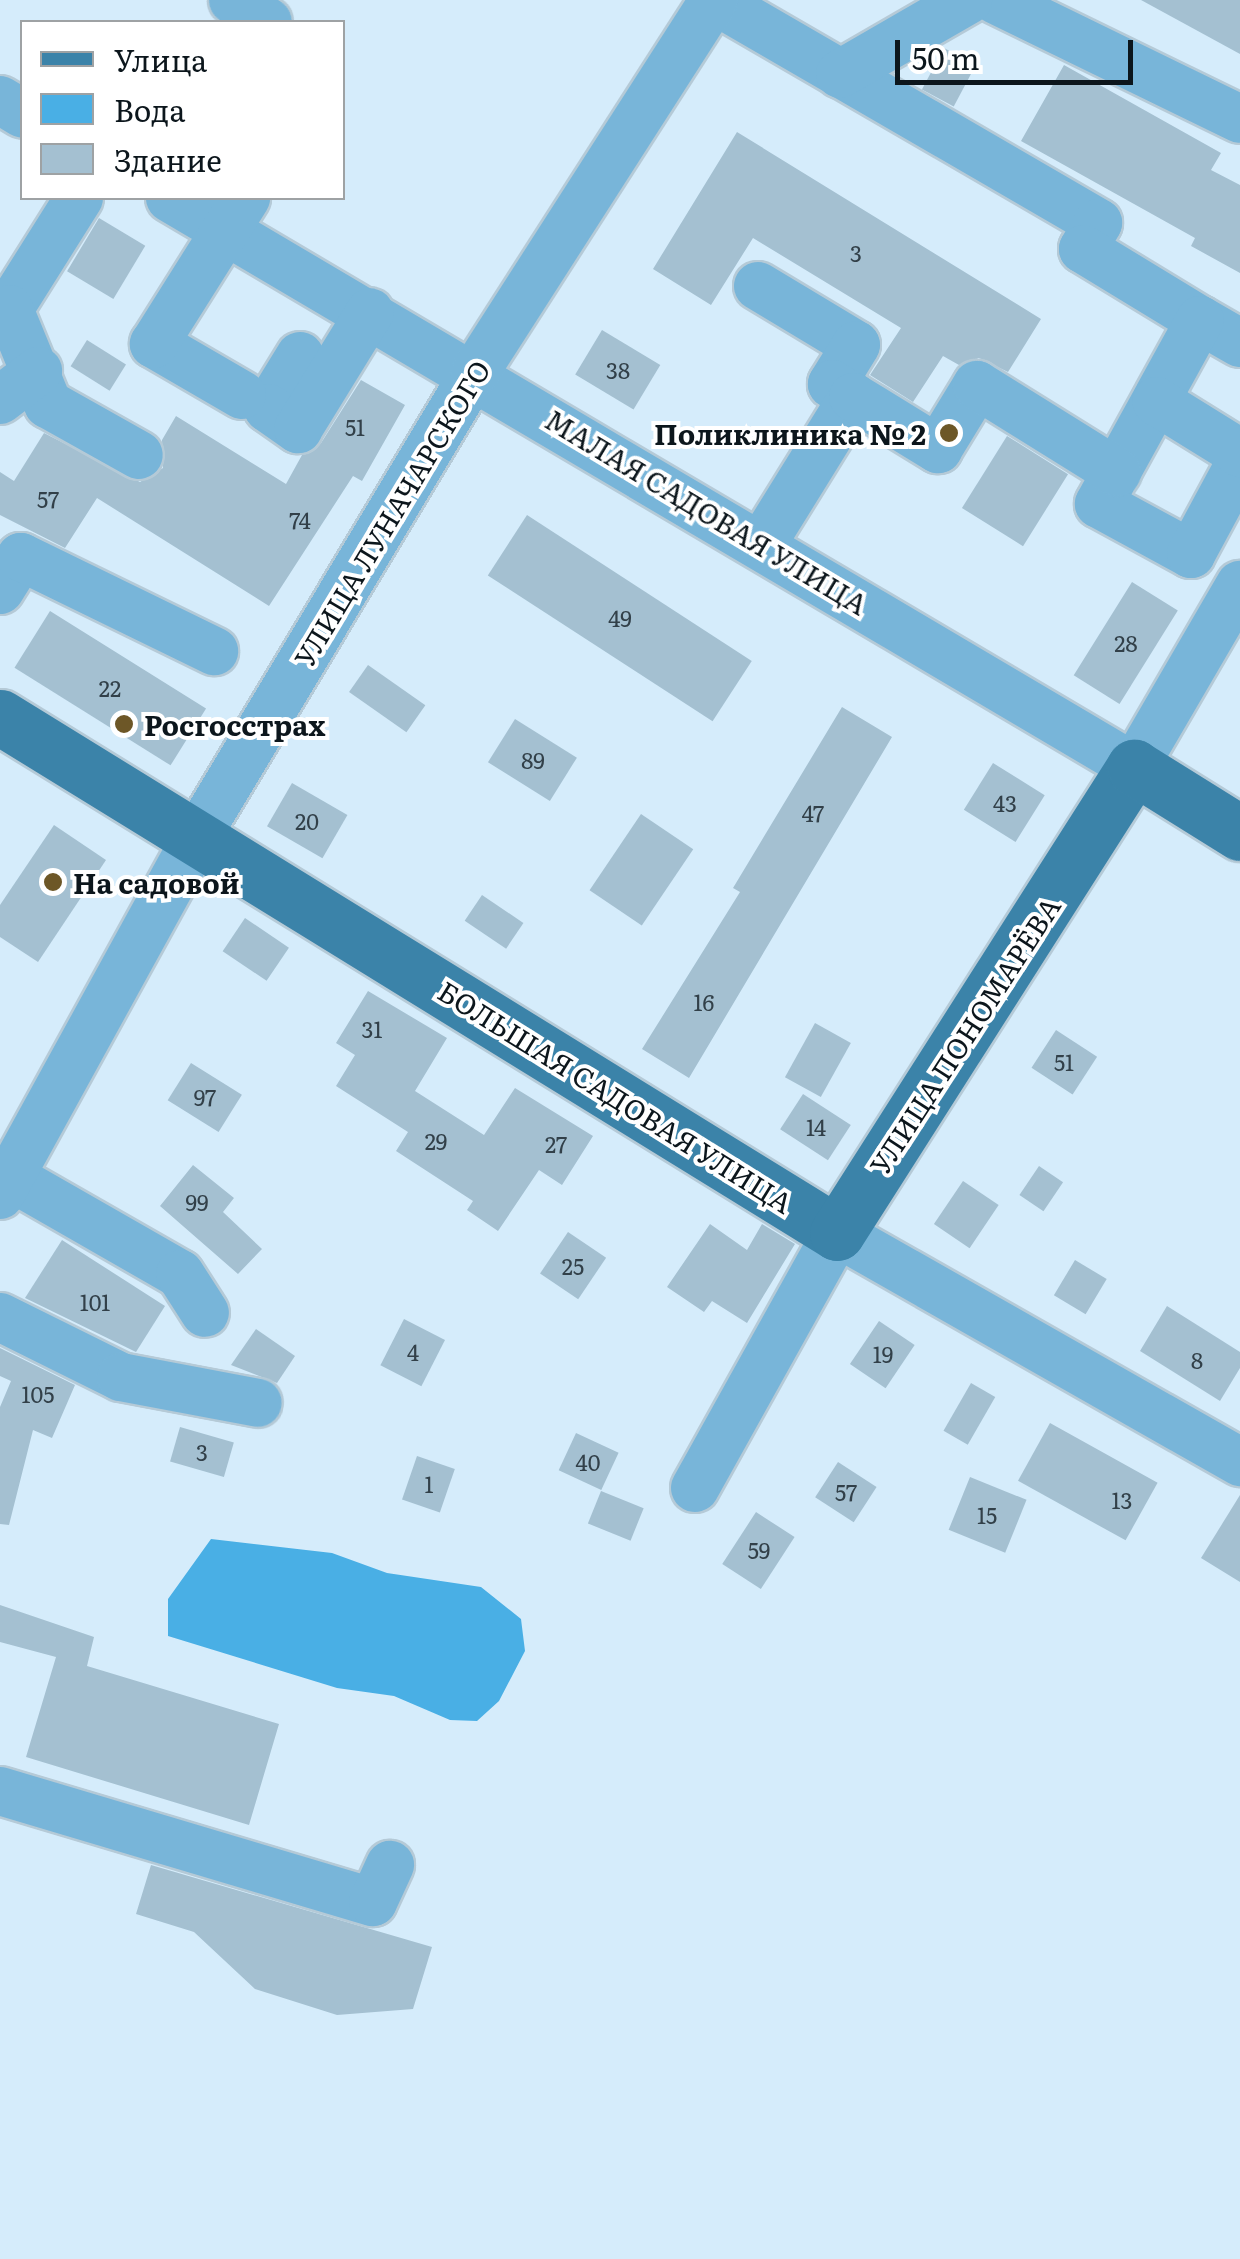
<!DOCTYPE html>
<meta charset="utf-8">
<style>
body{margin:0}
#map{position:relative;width:1240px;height:2259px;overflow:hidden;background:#d5ecfb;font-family:Literata,serif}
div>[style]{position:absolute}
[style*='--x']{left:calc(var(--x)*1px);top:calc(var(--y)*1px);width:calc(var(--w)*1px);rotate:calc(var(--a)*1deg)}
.water>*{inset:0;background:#49afe5}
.building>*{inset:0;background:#a4c0d1;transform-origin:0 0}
.roads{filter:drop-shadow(2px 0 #b5cad7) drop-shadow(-2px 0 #b5cad7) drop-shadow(0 2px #b5cad7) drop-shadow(0 -2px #b5cad7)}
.minor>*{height:48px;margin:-24px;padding:0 24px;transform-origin:24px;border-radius:24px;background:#78b5d9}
.major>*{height:55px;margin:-27.5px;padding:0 27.5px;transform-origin:27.5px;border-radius:27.5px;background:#3b83a9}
.dots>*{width:28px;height:28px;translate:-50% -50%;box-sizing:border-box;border:5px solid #fff;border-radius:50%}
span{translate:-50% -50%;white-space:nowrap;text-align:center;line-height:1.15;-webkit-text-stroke:8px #fff;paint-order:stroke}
.number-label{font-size:22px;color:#324049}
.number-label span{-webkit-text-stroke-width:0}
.poi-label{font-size:28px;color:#0c161c;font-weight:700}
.right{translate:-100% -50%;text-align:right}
.left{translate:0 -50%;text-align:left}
.street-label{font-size:28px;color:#0c161c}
.legend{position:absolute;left:20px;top:20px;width:325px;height:180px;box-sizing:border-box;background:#fff;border:2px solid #9ea2a4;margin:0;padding:12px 18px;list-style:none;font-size:30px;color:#0c161c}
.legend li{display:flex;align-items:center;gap:20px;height:50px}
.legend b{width:50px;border:2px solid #9ea2a4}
.scale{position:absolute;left:895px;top:40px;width:238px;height:45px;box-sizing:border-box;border:5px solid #0c161c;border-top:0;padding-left:12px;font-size:30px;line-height:35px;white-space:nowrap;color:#0c161c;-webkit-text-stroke:8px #fff;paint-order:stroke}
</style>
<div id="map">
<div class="water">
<div style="clip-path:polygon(211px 1539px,332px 1553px,387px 1573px,481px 1587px,521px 1619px,525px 1651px,499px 1701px,477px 1721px,450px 1720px,394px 1696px,337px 1688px,168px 1636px,168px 1599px)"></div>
</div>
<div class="building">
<div style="clip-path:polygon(1141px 0,1240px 0,1240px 54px)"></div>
<div style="left:944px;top:48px;width:36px;height:47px;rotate:28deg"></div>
<div style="clip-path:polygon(1064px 65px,1221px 153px,1211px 170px,1240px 185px,1240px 273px,1191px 246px,1195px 238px,1021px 141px)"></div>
<div style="clip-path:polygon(737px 132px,1041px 319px,1008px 372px,979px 358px,959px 365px,943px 356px,913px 402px,870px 375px,901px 328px,753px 238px,711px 305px,653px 269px)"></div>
<div style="left:99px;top:218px;width:54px;height:62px;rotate:31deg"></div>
<div style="left:602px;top:330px;width:68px;height:52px;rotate:31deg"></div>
<div style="left:87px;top:340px;width:46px;height:31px;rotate:32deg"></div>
<div style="clip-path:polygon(361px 380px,405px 405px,362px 481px,353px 476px,269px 606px,97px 498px,65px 548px,0 515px,0 472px,14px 481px,44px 433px,140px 482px,163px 468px,162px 440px,176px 416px,286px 484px,302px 455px,321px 443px)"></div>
<div style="left:1007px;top:436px;width:72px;height:85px;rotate:32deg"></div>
<div style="left:527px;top:515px;width:268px;height:72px;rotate:33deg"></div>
<div style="left:1132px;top:582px;width:54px;height:110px;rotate:32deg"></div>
<div style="left:50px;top:611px;width:184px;height:67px;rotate:32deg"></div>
<div style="left:368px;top:665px;width:70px;height:33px;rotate:35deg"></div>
<div style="clip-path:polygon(842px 707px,892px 737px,689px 1078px,642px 1049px,740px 892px,733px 888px)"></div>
<div style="left:515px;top:719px;width:73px;height:51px;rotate:32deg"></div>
<div style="left:993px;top:763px;width:61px;height:55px;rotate:32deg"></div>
<div style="left:292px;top:783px;width:64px;height:50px;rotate:30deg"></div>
<div style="left:641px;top:814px;width:63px;height:92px;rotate:34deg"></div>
<div style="clip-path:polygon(54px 825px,106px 860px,38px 962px,0 937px,0 905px)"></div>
<div style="left:482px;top:895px;width:50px;height:31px;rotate:34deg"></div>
<div style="left:245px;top:918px;width:53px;height:40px;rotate:34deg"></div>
<div style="clip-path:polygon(368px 991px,447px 1038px,415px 1091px,484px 1135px,515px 1088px,593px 1136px,562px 1185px,539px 1170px,498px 1231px,467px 1210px,473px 1201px,396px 1151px,408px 1132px,336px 1086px,355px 1055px,336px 1043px)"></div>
<div style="left:815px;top:1023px;width:41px;height:62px;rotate:29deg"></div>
<div style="left:1056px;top:1030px;width:49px;height:45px;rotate:33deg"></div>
<div style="left:191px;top:1063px;width:60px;height:44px;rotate:32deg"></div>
<div style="left:803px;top:1094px;width:57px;height:42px;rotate:33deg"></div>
<div style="clip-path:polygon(193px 1165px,234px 1198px,223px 1212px,262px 1249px,238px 1274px,160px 1206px)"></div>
<div style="left:1039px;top:1166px;width:29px;height:35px;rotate:34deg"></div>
<div style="left:963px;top:1181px;width:43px;height:52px;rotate:34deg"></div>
<div style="clip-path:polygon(710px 1224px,747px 1250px,762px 1224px,795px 1244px,747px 1323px,712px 1301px,704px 1312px,667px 1287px)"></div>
<div style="left:568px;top:1232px;width:46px;height:50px;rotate:34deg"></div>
<div style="clip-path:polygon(62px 1240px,165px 1306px,136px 1352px,25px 1298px)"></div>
<div style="left:1075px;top:1260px;width:37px;height:41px;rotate:31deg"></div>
<div style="clip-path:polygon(1167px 1306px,1240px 1352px,1240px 1368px,1220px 1401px,1140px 1351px)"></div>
<div style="left:404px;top:1319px;width:46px;height:52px;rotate:27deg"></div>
<div style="left:879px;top:1321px;width:43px;height:52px;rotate:34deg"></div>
<div style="clip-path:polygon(256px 1329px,295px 1356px,277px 1383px,231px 1365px)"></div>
<div style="clip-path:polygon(0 1348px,75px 1385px,52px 1438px,33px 1430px,9px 1525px,0 1524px,0 1407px,11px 1381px,0 1376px)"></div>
<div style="left:971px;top:1383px;width:28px;height:55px;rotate:30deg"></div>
<div style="left:1050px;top:1423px;width:123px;height:66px;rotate:29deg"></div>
<div style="left:180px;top:1427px;width:56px;height:36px;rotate:16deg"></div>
<div style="left:576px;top:1433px;width:47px;height:41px;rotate:25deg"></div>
<div style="left:417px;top:1456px;width:40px;height:46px;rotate:19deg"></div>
<div style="left:838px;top:1462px;width:46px;height:42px;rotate:33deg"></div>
<div style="left:970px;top:1477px;width:61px;height:57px;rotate:22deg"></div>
<div style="left:601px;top:1491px;width:46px;height:35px;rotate:22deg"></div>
<div style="clip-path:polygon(1240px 1495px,1240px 1582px,1201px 1558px)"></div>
<div style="left:756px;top:1512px;width:46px;height:62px;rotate:33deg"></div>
<div style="clip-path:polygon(0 1605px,94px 1637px,87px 1666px,279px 1724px,249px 1825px,26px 1757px,56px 1657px,0 1642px)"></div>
<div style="clip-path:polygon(151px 1865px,432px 1947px,413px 2009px,337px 2015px,255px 1989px,194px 1932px,136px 1914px)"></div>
</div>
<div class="roads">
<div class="minor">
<div style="--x:233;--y:0;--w:41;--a:32.2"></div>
<div style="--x:714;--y:0;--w:444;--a:30.1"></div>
<div style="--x:1098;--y:223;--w:30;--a:120"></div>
<div style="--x:1083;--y:249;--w:137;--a:31.3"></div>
<div style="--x:996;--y:0;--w:271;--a:26"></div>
<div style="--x:840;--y:74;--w:148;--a:-30"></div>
<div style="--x:0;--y:100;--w:26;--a:31"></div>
<div style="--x:79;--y:198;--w:131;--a:122.2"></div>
<div style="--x:9;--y:309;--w:103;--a:67.7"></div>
<div style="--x:48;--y:404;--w:104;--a:29.3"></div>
<div style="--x:170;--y:198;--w:1119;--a:30.55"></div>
<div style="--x:1134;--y:767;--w:211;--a:-59.8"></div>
<div style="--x:758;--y:286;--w:114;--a:31"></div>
<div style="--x:856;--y:345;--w:46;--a:121.6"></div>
<div style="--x:832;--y:384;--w:25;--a:32"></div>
<div style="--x:1240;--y:343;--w:46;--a:-150.1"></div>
<div style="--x:1200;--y:320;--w:210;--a:118.8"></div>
<div style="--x:1099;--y:504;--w:105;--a:28.5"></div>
<div style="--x:1191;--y:554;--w:103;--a:-61.7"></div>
<div style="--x:300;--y:356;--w:61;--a:121.6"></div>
<div style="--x:268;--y:408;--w:37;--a:35"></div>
<div style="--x:298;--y:429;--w:137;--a:-58.4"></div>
<div style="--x:242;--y:395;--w:102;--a:-149.9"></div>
<div style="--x:154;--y:344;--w:173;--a:-57.8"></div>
<div style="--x:0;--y:400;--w:48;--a:-37.3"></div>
<div style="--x:1156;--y:401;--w:99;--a:31.8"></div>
<div style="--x:762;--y:544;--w:173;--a:-58.2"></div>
<div style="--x:853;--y:397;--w:100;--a:31.5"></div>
<div style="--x:938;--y:449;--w:75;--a:-58.6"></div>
<div style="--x:977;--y:385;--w:165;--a:31.9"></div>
<div style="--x:0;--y:590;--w:39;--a:-58"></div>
<div style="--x:21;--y:557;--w:215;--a:26"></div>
<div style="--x:0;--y:1171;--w:207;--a:29.8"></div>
<div style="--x:180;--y:1274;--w:46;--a:57.3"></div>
<div style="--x:0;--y:1195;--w:409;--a:-61.2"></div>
<div style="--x:197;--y:836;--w:541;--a:-59.07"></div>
<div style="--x:475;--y:372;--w:442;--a:-57.3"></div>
<div style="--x:0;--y:1317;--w:135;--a:26.4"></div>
<div style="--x:121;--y:1377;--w:139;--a:10.7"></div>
<div style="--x:695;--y:1488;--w:292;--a:-60.9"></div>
<div style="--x:837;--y:1233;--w:464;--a:29.6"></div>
<div style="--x:0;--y:1791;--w:389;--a:16.6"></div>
<div style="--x:373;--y:1902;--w:41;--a:-65.3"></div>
</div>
<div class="major">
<div style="--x:0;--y:717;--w:983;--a:31.65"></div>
<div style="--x:837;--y:1233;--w:553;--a:-57.49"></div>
<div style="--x:1134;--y:767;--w:125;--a:31.9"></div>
</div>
</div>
<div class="dots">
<div style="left:949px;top:433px;background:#6d5727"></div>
<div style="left:124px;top:724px;background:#6d5727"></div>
<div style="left:53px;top:882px;background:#6d5727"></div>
</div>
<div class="number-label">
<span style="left:856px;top:253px">3</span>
<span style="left:618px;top:370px">38</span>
<span style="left:355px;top:427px">51</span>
<span style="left:48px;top:499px">57</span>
<span style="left:300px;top:520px">74</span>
<span style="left:620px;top:618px">49</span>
<span style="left:1126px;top:643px">28</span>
<span style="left:110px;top:688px">22</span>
<span style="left:533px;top:760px">89</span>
<span style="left:1005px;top:803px">43</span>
<span style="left:813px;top:813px">47</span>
<span style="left:307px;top:821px">20</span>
<span style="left:704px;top:1002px">16</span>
<span style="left:372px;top:1029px">31</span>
<span style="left:1064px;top:1062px">51</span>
<span style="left:205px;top:1097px">97</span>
<span style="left:816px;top:1127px">14</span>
<span style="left:436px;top:1141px">29</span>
<span style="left:556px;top:1144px">27</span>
<span style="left:197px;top:1202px">99</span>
<span style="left:573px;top:1266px">25</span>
<span style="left:95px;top:1302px">101</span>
<span style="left:413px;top:1352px">4</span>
<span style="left:883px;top:1354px">19</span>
<span style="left:1197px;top:1360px">8</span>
<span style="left:38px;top:1394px">105</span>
<span style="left:202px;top:1452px">3</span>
<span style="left:588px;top:1462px">40</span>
<span style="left:429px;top:1484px">1</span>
<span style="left:846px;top:1492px">57</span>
<span style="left:1122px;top:1500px">13</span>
<span style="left:987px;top:1515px">15</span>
<span style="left:759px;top:1550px">59</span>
</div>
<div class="poi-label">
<span class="right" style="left:926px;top:433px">Поликлиника № 2</span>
<span class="left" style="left:144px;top:724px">Росгосстрах</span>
<span class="left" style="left:73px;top:882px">На садовой</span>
</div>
<div class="street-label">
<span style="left:707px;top:511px;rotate:31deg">МАЛАЯ САДОВАЯ УЛИЦА</span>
<span style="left:391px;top:513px;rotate:-59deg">УЛИЦА ЛУНАЧАРСКОГО</span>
<span style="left:964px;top:1035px;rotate:-57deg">УЛИЦА ПОНОМАРЁВА</span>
<span style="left:616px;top:1096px;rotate:32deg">БОЛЬШАЯ САДОВАЯ УЛИЦА</span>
</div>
<ul class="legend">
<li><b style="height:12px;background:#3b83a9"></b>Улица</li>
<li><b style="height:28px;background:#49afe5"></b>Вода</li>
<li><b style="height:28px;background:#a4c0d1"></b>Здание</li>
</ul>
<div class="scale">50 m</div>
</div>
